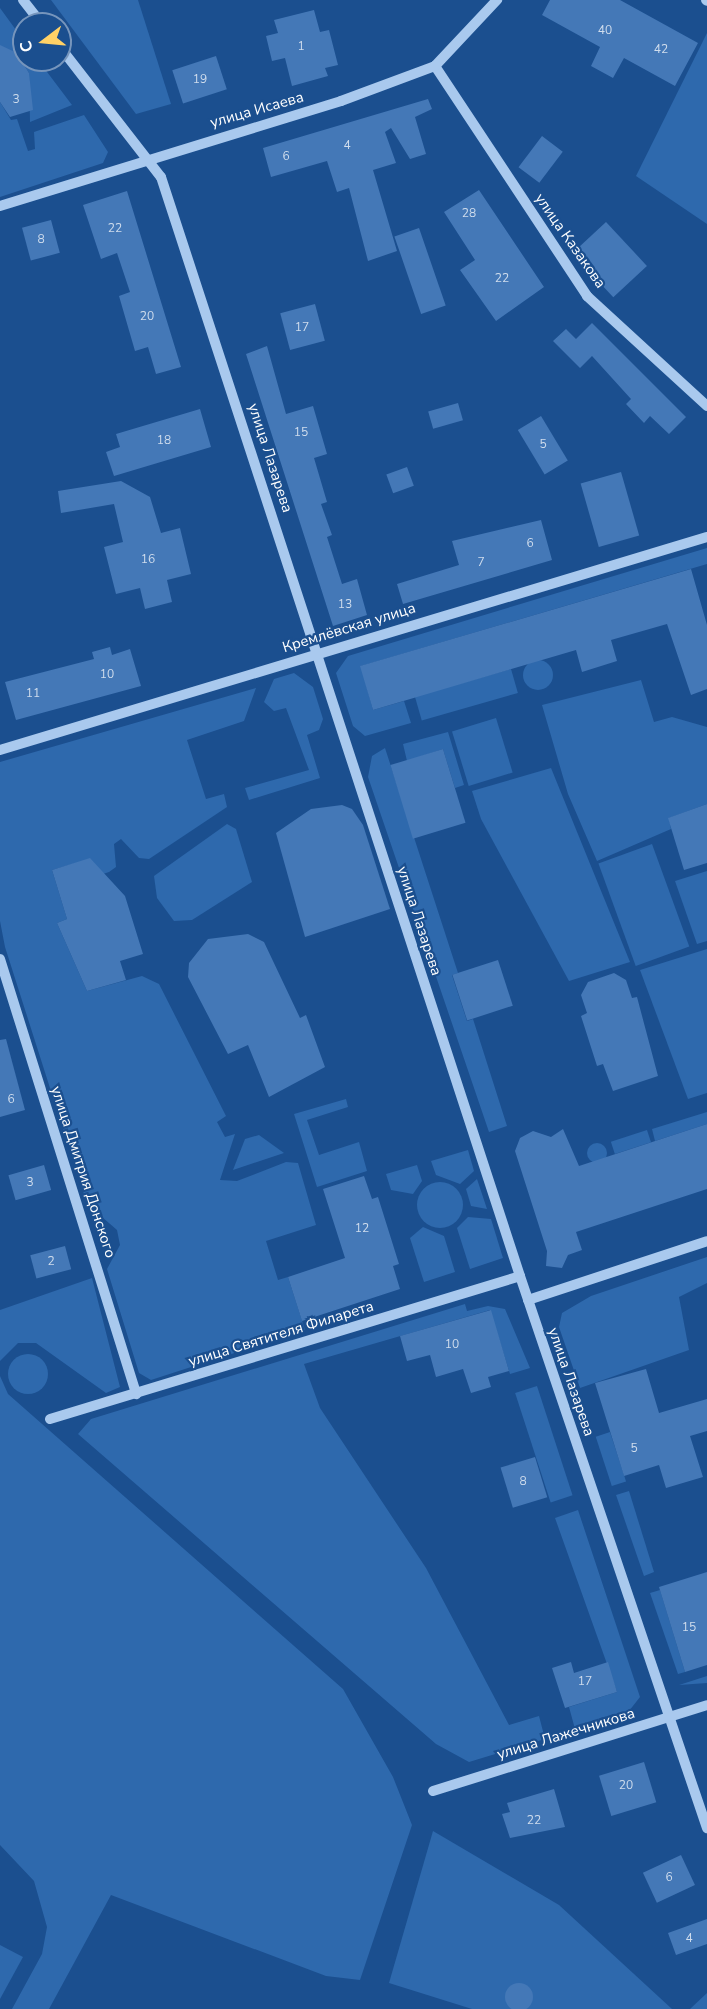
<!DOCTYPE html>
<meta charset="utf-8">
<style>
body{margin:0}
#map{position:relative;width:707px;height:2009px;overflow:hidden;background:#1b4f8f;font-family:"Nunito Sans",sans-serif}
div>[style]{position:absolute}
[style*='--x']{left:calc(var(--x)*1px);top:calc(var(--y)*1px);width:calc(var(--w)*1px);rotate:calc(var(--a)*1deg)}
.green>*{inset:0;background:#2e69ad;transform-origin:0 0}
.round{border-radius:50%}
.building>*{inset:0;background:#4478b7;transform-origin:0 0}
.minor>*{height:10px;margin:-5px;padding:0 5px;transform-origin:5px;border-radius:5px;background:#a9c9ee}
span{translate:-50% -50%;white-space:nowrap;text-align:center;line-height:1.15;-webkit-text-stroke:4.5px #1b4f8f;paint-order:stroke}
.number-label{font-size:12px;color:#d0dded}
.number-label span{-webkit-text-stroke-width:0}
.street-label{font-size:15px;color:#fff}
.north{position:absolute;left:12px;top:12px;width:60px;height:60px;box-sizing:border-box;background:#1b4f8f;border:2px solid #7695bc;border-radius:50%;rotate:254deg;font-size:16px;font-weight:700;line-height:24px;text-align:center;color:#fff}
.north::after{content:'';display:block;margin:auto;width:21px;height:27px;background:#ffd166;clip-path:polygon(50% 0,100% 100%,50% 72%,0 100%)}
</style>
<div id="map">
<div class="green">
<div style="clip-path:polygon(51px 0,138px 0,171px 104px,136px 114px)"></div>
<div style="clip-path:polygon(0 8px,24px 41px,24px 60px,38px 60px,72px 105px,30px 122px,29px 73px,17px 53px,0 51px)"></div>
<div style="clip-path:polygon(707px 33px,707px 224px,636px 176px)"></div>
<div style="clip-path:polygon(0 102px,11px 120px,17px 119px,28px 151px,35px 149px,34px 132px,84px 115px,108px 152px,103px 163px,0 197px)"></div>
<div style="clip-path:polygon(707px 548px,707px 564px,361px 666px,373px 710px,404px 701px,411px 723px,365px 736px,353px 726px,336px 673px,348px 656px)"></div>
<div class="round" style="left:523px;top:660px;width:30px;height:30px"></div>
<div style="left:511px;top:669px;width:25px;height:100px;rotate:74deg"></div>
<div style="clip-path:polygon(294px 673px,313px 687px,323px 719px,319px 730px,307px 735px,320px 778px,249px 800px,245px 788px,309px 770px,286px 708px,274px 711px,264px 702px,274px 679px)"></div>
<div style="clip-path:polygon(641px 680px,654px 722px,672px 717px,707px 727px,707px 804px,669px 818px,671px 829px,597px 861px,568px 794px,542px 705px)"></div>
<div style="clip-path:polygon(256px 688px,244px 721px,187px 740px,206px 799px,224px 794px,227px 807px,149px 859px,139px 858px,121px 839px,114px 844px,116px 867px,109px 872px,103px 874px,90px 859px,52px 870px,67px 919px,57px 923px,87px 991px,142px 976px,159px 984px,226px 1116px,217px 1122px,225px 1137px,235px 1134px,220px 1180px,237px 1181px,286px 1162px,298px 1163px,316px 1225px,266px 1241px,278px 1280px,288px 1277px,305px 1330px,151px 1380px,139px 1373px,107px 1269px,120px 1245px,117px 1230px,87px 1204px,5px 947px,0 921px,0 762px)"></div>
<div style="left:496px;top:718px;width:57px;height:46px;rotate:73deg"></div>
<div style="clip-path:polygon(448px 732px,464px 785px,455px 788px,443px 749px,407px 761px,403px 744px)"></div>
<div style="clip-path:polygon(385px 748px,458px 973px,452px 975px,467px 1021px,473px 1019px,507px 1126px,489px 1132px,368px 777px,372px 756px)"></div>
<div style="clip-path:polygon(551px 768px,630px 962px,569px 981px,481px 819px,472px 791px)"></div>
<div style="clip-path:polygon(227px 824px,236px 829px,252px 882px,192px 920px,174px 921px,157px 898px,154px 876px)"></div>
<div style="left:652px;top:844px;width:109px;height:57px;rotate:70deg"></div>
<div style="clip-path:polygon(707px 871px,707px 941px,697px 944px,675px 881px)"></div>
<div style="clip-path:polygon(707px 949px,707px 1093px,688px 1099px,640px 970px)"></div>
<div style="clip-path:polygon(346px 1099px,348px 1107px,307px 1120px,319px 1155px,359px 1142px,367px 1171px,317px 1187px,294px 1114px)"></div>
<div style="clip-path:polygon(707px 1112px,707px 1124px,655px 1141px,652px 1129px)"></div>
<div style="left:647px;top:1130px;width:13px;height:38px;rotate:72deg"></div>
<div style="clip-path:polygon(259px 1135px,284px 1153px,233px 1170px,245px 1139px)"></div>
<div class="round" style="left:587px;top:1143px;width:20px;height:20px"></div>
<div style="clip-path:polygon(468px 1150px,474px 1171px,460px 1184px,436px 1175px,431px 1161px)"></div>
<div style="clip-path:polygon(417px 1165px,422px 1181px,413px 1194px,391px 1190px,386px 1174px)"></div>
<div style="clip-path:polygon(477px 1179px,487px 1209px,471px 1206px,466px 1189px)"></div>
<div class="round" style="left:417px;top:1182px;width:46px;height:46px"></div>
<div style="clip-path:polygon(468px 1217px,491px 1219px,503px 1258px,470px 1269px,457px 1228px)"></div>
<div style="clip-path:polygon(423px 1227px,444px 1236px,455px 1272px,424px 1282px,410px 1238px)"></div>
<div style="clip-path:polygon(707px 1257px,707px 1283px,679px 1297px,689px 1350px,580px 1388px,559px 1327px,562px 1313px,591px 1296px)"></div>
<div style="clip-path:polygon(92px 1278px,120px 1387px,106px 1393px,36px 1343px,18px 1343px,0 1361px,0 1310px)"></div>
<div style="clip-path:polygon(465px 1304px,467px 1311px,488px 1306px,505px 1309px,530px 1368px,510px 1374px,490px 1310px,304px 1364px,320px 1408px,426px 1568px,509px 1725px,539px 1716px,545px 1739px,469px 1762px,436px 1744px,78px 1434px,91px 1419px)"></div>
<div class="round" style="left:8px;top:1354px;width:40px;height:40px"></div>
<div style="clip-path:polygon(0 1376px,8px 1394px,343px 1689px,393px 1777px,412px 1825px,360px 1980px,326px 1976px,111px 1895px,49px 2009px,12px 2009px,42px 1954px,47px 1927px,34px 1881px,0 1845px)"></div>
<div style="left:537px;top:1386px;width:115px;height:23px;rotate:72deg"></div>
<div style="left:610px;top:1432px;width:52px;height:15px;rotate:72deg"></div>
<div style="clip-path:polygon(629px 1491px,654px 1572px,644px 1576px,616px 1495px)"></div>
<div style="clip-path:polygon(578px 1510px,640px 1697px,629px 1711px,575px 1729px,569px 1707px,617px 1692px,555px 1518px)"></div>
<div style="clip-path:polygon(660px 1590px,685px 1672px,678px 1674px,650px 1593px)"></div>
<div style="clip-path:polygon(707px 1676px,707px 1683px,679px 1685px)"></div>
<div style="clip-path:polygon(433px 1831px,559px 1905px,672px 2009px,472px 2009px,389px 1983px)"></div>
<div style="clip-path:polygon(0 1945px,23px 1957px,0 1999px)"></div>
<div style="clip-path:polygon(707px 1993px,707px 2009px,690px 2009px)"></div>
</div>
<div class="building">
<div style="clip-path:polygon(550px 0,620px 0,698px 43px,675px 86px,624px 58px,613px 78px,591px 66px,600px 47px,542px 15px)"></div>
<div style="clip-path:polygon(314px 10px,320px 32px,329px 30px,338px 65px,325px 68px,328px 76px,292px 86px,285px 58px,272px 61px,266px 36px,278px 33px,274px 20px)"></div>
<div style="clip-path:polygon(0 45px,17px 53px,29px 73px,33px 110px,10px 117px,0 102px)"></div>
<div style="left:216px;top:56px;width:35px;height:46px;rotate:72deg"></div>
<div style="clip-path:polygon(428px 99px,432px 109px,415px 117px,426px 154px,410px 159px,391px 128px,385px 132px,396px 163px,373px 170px,397px 251px,368px 261px,349px 188px,337px 192px,327px 161px,271px 177px,263px 148px)"></div>
<div style="left:542px;top:136px;width:26px;height:39px;rotate:37deg"></div>
<div style="clip-path:polygon(479px 190px,544px 287px,496px 321px,460px 270px,475px 260px,444px 212px)"></div>
<div style="clip-path:polygon(127px 191px,181px 367px,156px 374px,148px 347px,135px 351px,119px 296px,130px 292px,117px 253px,101px 259px,83px 205px)"></div>
<div style="left:51px;top:220px;width:34px;height:30px;rotate:75deg"></div>
<div style="left:606px;top:222px;width:60px;height:46px;rotate:47deg"></div>
<div style="left:419px;top:228px;width:82px;height:26px;rotate:71deg"></div>
<div style="left:315px;top:304px;width:38px;height:36px;rotate:75deg"></div>
<div style="clip-path:polygon(592px 323px,686px 417px,669px 434px,650px 416px,644px 423px,626px 404px,631px 399px,592px 356px,580px 368px,553px 341px,566px 329px,576px 339px)"></div>
<div style="clip-path:polygon(267px 346px,286px 414px,313px 406px,327px 454px,314px 458px,327px 502px,321px 504px,332px 535px,327px 537px,342px 584px,357px 579px,367px 615px,333px 626px,246px 354px)"></div>
<div style="left:458px;top:403px;width:18px;height:31px;rotate:74deg"></div>
<div style="clip-path:polygon(200px 409px,211px 447px,114px 476px,106px 452px,120px 447px,116px 434px)"></div>
<div style="left:541px;top:416px;width:52px;height:27px;rotate:59deg"></div>
<div style="left:407px;top:467px;width:20px;height:22px;rotate:70deg"></div>
<div style="left:621px;top:472px;width:66px;height:42px;rotate:74deg"></div>
<div style="clip-path:polygon(121px 481px,150px 497px,161px 533px,180px 528px,191px 574px,167px 580px,172px 602px,145px 609px,140px 588px,116px 594px,104px 547px,123px 542px,114px 504px,61px 513px,58px 491px)"></div>
<div style="clip-path:polygon(541px 520px,552px 560px,403px 604px,397px 584px,459px 565px,452px 541px)"></div>
<div style="clip-path:polygon(691px 569px,707px 625px,707px 689px,691px 695px,667px 624px,611px 640px,617px 661px,582px 672px,576px 650px,373px 710px,360px 666px)"></div>
<div style="clip-path:polygon(110px 647px,112px 655px,130px 649px,141px 686px,16px 720px,5px 682px,94px 659px,92px 652px)"></div>
<div style="left:443px;top:749px;width:77px;height:55px;rotate:73deg"></div>
<div style="clip-path:polygon(707px 804px,707px 863px,684px 870px,668px 818px)"></div>
<div style="clip-path:polygon(342px 805px,352px 809px,363px 825px,390px 909px,305px 937px,276px 833px,311px 809px)"></div>
<div style="clip-path:polygon(90px 858px,125px 896px,143px 954px,120px 961px,126px 980px,87px 991px,57px 923px,67px 919px,52px 870px)"></div>
<div style="clip-path:polygon(248px 934px,264px 942px,300px 1018px,306px 1015px,325px 1067px,269px 1097px,248px 1045px,228px 1054px,188px 977px,189px 963px,208px 939px)"></div>
<div style="left:498px;top:960px;width:48px;height:48px;rotate:72deg"></div>
<div style="clip-path:polygon(614px 973px,626px 980px,632px 998px,637px 997px,658px 1076px,613px 1091px,603px 1064px,597px 1066px,581px 1016px,587px 1013px,581px 995px,588px 982px)"></div>
<div style="clip-path:polygon(6px 1039px,25px 1110px,0 1117px,0 1040px)"></div>
<div style="clip-path:polygon(707px 1124px,707px 1189px,576px 1232px,582px 1250px,568px 1255px,562px 1268px,546px 1266px,547px 1251px,515px 1151px,520px 1138px,533px 1131px,551px 1137px,563px 1129px,579px 1166px)"></div>
<div style="left:44px;top:1165px;width:26px;height:37px;rotate:74deg"></div>
<div style="clip-path:polygon(364px 1176px,372px 1199px,378px 1197px,399px 1264px,393px 1266px,400px 1289px,302px 1321px,288px 1277px,345px 1258px,323px 1189px)"></div>
<div style="left:65px;top:1246px;width:24px;height:36px;rotate:75deg"></div>
<div style="clip-path:polygon(491px 1310px,509px 1371px,488px 1377px,491px 1387px,471px 1393px,463px 1369px,436px 1377px,430px 1355px,407px 1361px,400px 1336px)"></div>
<div style="clip-path:polygon(646px 1369px,659px 1413px,707px 1399px,707px 1431px,690px 1436px,703px 1477px,666px 1488px,659px 1465px,624px 1476px,595px 1383px)"></div>
<div style="left:535px;top:1457px;width:42px;height:36px;rotate:73deg"></div>
<div style="clip-path:polygon(707px 1572px,707px 1665px,685px 1672px,659px 1587px)"></div>
<div style="clip-path:polygon(571px 1662px,574px 1673px,608px 1662px,617px 1692px,565px 1708px,552px 1668px)"></div>
<div style="left:644px;top:1762px;width:42px;height:47px;rotate:73deg"></div>
<div style="clip-path:polygon(554px 1789px,565px 1827px,510px 1838px,502px 1814px,510px 1812px,507px 1803px)"></div>
<div style="left:681px;top:1855px;width:33px;height:42px;rotate:65deg"></div>
<div style="clip-path:polygon(707px 1919px,707px 1944px,676px 1955px,668px 1933px)"></div>
<div class="round" style="left:505px;top:1983px;width:28px;height:28px"></div>
</div>
<div class="minor">
<div style="--x:23;--y:0;--w:31;--a:52"></div>
<div style="--x:706;--y:0;--w:1;--a:45"></div>
<div style="--x:60;--y:47;--w:165;--a:52.2"></div>
<div style="--x:161;--y:177;--w:1156;--a:71.91"></div>
<div style="--x:520;--y:1276;--w:583;--a:71.29"></div>
<div style="--x:435;--y:66;--w:276;--a:56.5"></div>
<div style="--x:587;--y:296;--w:163;--a:42.5"></div>
<div style="--x:0;--y:206;--w:357;--a:-17.1"></div>
<div style="--x:341;--y:101;--w:100;--a:-20.4"></div>
<div style="--x:435;--y:66;--w:91;--a:-46.8"></div>
<div style="--x:0;--y:750;--w:738;--a:-16.77"></div>
<div style="--x:0;--y:959;--w:456;--a:72.6"></div>
<div style="--x:528;--y:1300;--w:188;--a:-18.2"></div>
<div style="--x:50;--y:1419;--w:491;--a:-16.9"></div>
<div style="--x:433;--y:1791;--w:287;--a:-17.4"></div>
</div>
<div class="number-label">
<span style="left:605px;top:31px">40</span>
<span style="left:301px;top:47px">1</span>
<span style="left:661px;top:50px">42</span>
<span style="left:200px;top:80px">19</span>
<span style="left:16px;top:100px">3</span>
<span style="left:347px;top:146px">4</span>
<span style="left:286px;top:157px">6</span>
<span style="left:469px;top:214px">28</span>
<span style="left:115px;top:229px">22</span>
<span style="left:41px;top:240px">8</span>
<span style="left:502px;top:279px">22</span>
<span style="left:147px;top:317px">20</span>
<span style="left:302px;top:328px">17</span>
<span style="left:301px;top:433px">15</span>
<span style="left:164px;top:441px">18</span>
<span style="left:543px;top:445px">5</span>
<span style="left:530px;top:544px">6</span>
<span style="left:148px;top:560px">16</span>
<span style="left:481px;top:563px">7</span>
<span style="left:345px;top:605px">13</span>
<span style="left:107px;top:675px">10</span>
<span style="left:33px;top:694px">11</span>
<span style="left:11px;top:1100px">6</span>
<span style="left:30px;top:1183px">3</span>
<span style="left:362px;top:1229px">12</span>
<span style="left:51px;top:1262px">2</span>
<span style="left:452px;top:1345px">10</span>
<span style="left:634px;top:1449px">5</span>
<span style="left:523px;top:1482px">8</span>
<span style="left:689px;top:1628px">15</span>
<span style="left:585px;top:1682px">17</span>
<span style="left:626px;top:1786px">20</span>
<span style="left:534px;top:1821px">22</span>
<span style="left:669px;top:1878px">6</span>
<span style="left:689px;top:1939px">4</span>
</div>
<div class="street-label">
<span style="left:257px;top:110px;rotate:-16deg">улица Исаева</span>
<span style="left:570px;top:241px;rotate:55deg">улица Казакова</span>
<span style="left:270px;top:458px;rotate:72deg">улица Лазарева</span>
<span style="left:349px;top:628px;rotate:-17deg">Кремлёвская улица</span>
<span style="left:419px;top:921px;rotate:72deg">улица Лазарева</span>
<span style="left:83px;top:1172px;rotate:72deg">улица Дмитрия Донского</span>
<span style="left:281px;top:1334px;rotate:-17deg">улица Святителя Филарета</span>
<span style="left:571px;top:1382px;rotate:71deg">улица Лазарева</span>
<span style="left:566px;top:1734px;rotate:-17deg">улица Лажечникова</span>
</div>
<div class="north">С</div>
</div>
